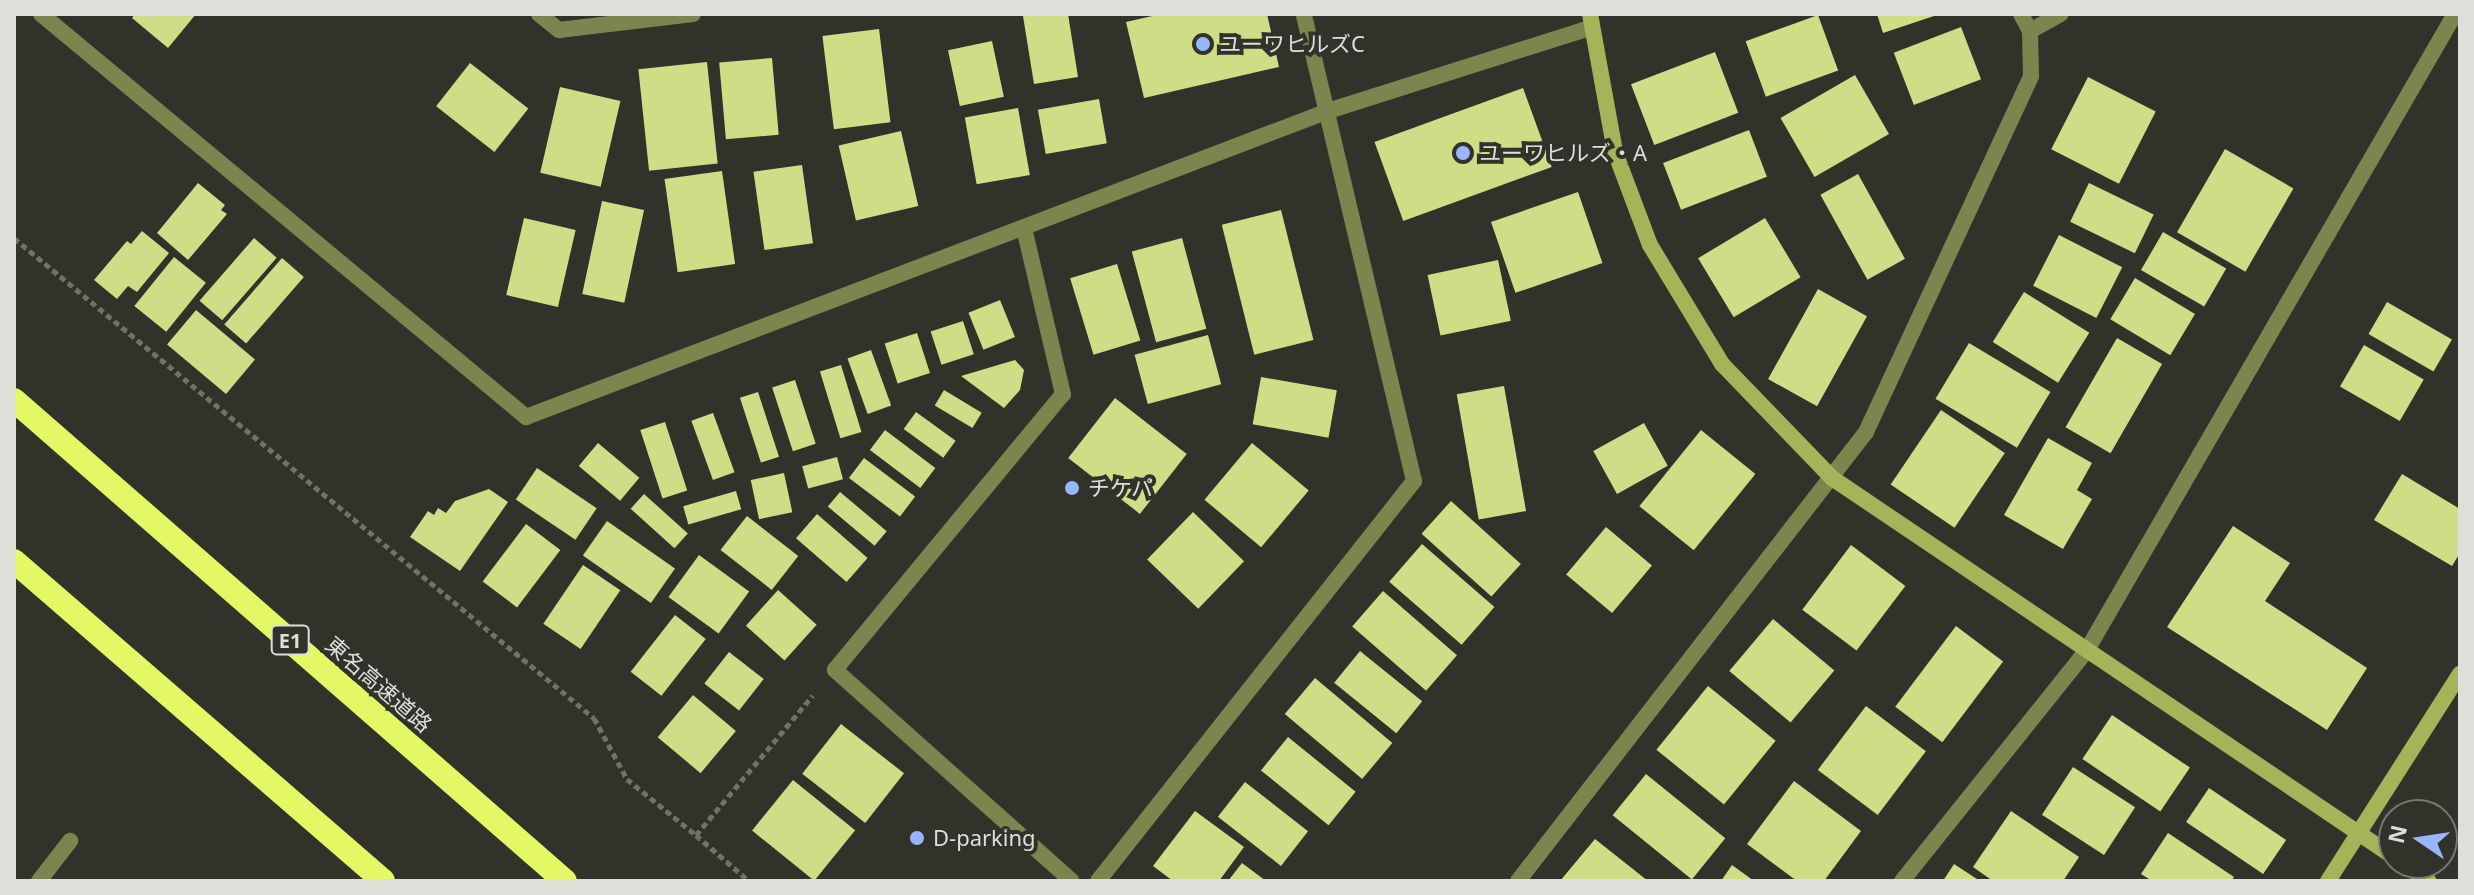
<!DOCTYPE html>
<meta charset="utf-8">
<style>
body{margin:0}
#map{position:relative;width:2474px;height:895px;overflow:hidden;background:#31332a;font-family:"Noto Sans","Noto Sans JP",sans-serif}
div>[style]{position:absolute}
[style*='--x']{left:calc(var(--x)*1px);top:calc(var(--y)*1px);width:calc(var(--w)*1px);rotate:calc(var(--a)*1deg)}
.building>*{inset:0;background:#cfde86;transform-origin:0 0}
.path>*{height:5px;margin-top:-2.5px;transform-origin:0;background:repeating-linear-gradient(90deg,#70726a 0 6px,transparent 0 10px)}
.lane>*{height:16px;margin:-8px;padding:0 8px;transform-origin:8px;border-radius:8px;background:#7c854e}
.street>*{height:16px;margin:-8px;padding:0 8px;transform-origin:8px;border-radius:8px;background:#7c854e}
.secondary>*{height:16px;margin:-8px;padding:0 8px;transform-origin:8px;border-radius:8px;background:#a6b459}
.highway>*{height:24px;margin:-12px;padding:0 12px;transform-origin:12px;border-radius:12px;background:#e3f864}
.dots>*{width:22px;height:22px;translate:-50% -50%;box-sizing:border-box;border:4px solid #31332a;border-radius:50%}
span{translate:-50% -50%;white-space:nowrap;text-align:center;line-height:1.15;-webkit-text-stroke:8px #31332a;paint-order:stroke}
.shield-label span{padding:2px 6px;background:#31332a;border:2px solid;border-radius:6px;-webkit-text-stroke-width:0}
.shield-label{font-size:20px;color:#dddfd9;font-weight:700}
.poi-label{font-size:22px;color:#dddfd9}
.left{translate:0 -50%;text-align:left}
.street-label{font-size:22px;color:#dddfd9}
.frame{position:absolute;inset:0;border:16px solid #dddfd9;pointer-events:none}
.north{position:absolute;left:2378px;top:799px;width:80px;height:80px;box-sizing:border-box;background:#31332a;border:2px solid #767870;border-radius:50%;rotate:283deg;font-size:22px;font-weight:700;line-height:32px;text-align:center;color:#dddfd9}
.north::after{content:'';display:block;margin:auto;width:28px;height:36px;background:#98b6fd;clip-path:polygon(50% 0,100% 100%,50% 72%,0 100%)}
</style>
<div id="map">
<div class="building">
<div style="clip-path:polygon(135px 14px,196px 14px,168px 48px,132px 18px)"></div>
<div style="clip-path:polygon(1036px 14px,1068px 14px,1078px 77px,1034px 84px,1023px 16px)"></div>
<div style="clip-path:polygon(1161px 14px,1267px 14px,1279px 67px,1144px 98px,1126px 22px)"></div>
<div style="clip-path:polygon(1877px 14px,1937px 14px,1937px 15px,1883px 33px)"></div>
<div style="left:1818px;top:15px;width:59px;height:77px;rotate:70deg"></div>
<div style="left:1961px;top:27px;width:56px;height:72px;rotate:69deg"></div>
<div style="left:879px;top:29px;width:94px;height:57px;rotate:83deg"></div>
<div style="left:992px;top:41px;width:57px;height:45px;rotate:78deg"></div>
<div style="left:1715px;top:52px;width:65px;height:90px;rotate:69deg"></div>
<div style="left:772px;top:58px;width:77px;height:53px;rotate:85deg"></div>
<div style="left:707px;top:62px;width:102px;height:69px;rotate:84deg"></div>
<div style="left:470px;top:63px;width:74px;height:55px;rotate:38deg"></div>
<div style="left:1855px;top:75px;width:68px;height:86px;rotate:60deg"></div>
<div style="left:2088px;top:77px;width:76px;height:81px;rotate:27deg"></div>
<div style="left:560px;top:87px;width:62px;height:88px;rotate:13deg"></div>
<div style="left:1523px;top:88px;width:84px;height:158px;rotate:70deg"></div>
<div style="left:1099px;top:99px;width:45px;height:62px;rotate:80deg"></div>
<div style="left:1018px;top:108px;width:68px;height:54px;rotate:80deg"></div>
<div style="left:1749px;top:130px;width:50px;height:92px;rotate:69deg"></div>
<div style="left:901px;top:131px;width:77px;height:64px;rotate:77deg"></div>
<div style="left:2225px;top:149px;width:79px;height:96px;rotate:30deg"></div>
<div style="left:802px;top:165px;width:79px;height:49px;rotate:82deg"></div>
<div style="left:722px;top:171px;width:94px;height:58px;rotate:82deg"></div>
<div style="left:1858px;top:174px;width:97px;height:43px;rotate:61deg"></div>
<div style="clip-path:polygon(198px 183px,225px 205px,221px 210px,227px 214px,188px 260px,157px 233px)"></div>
<div style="left:2089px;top:183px;width:72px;height:43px;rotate:26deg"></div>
<div style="left:1578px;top:192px;width:75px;height:92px;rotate:71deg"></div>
<div style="left:602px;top:201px;width:43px;height:95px;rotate:12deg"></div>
<div style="left:1281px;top:210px;width:134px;height:61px;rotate:76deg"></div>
<div style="left:524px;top:218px;width:53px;height:79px;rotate:13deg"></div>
<div style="left:1765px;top:218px;width:69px;height:78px;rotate:59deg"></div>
<div style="clip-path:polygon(142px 231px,169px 253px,137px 292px,128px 286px,117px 299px,94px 280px,127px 241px,131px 244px)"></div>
<div style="left:2163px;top:232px;width:73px;height:44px;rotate:30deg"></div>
<div style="left:2059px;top:235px;width:71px;height:57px;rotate:27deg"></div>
<div style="left:254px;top:238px;width:30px;height:83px;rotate:41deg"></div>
<div style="left:1182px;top:238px;width:94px;height:52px;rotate:75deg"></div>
<div style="left:174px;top:257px;width:41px;height:63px;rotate:39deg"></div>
<div style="left:282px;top:258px;width:29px;height:88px;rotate:41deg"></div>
<div style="left:1498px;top:260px;width:62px;height:72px;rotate:78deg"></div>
<div style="left:1117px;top:264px;width:80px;height:49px;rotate:73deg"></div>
<div style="left:2135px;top:278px;width:70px;height:48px;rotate:31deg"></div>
<div style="left:1818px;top:289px;width:56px;height:103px;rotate:29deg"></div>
<div style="left:2024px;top:292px;width:77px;height:59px;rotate:32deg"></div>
<div style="left:1000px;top:300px;width:40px;height:34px;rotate:68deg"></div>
<div style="left:2387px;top:302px;width:75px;height:37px;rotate:30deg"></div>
<div style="left:196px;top:310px;width:77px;height:45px;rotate:40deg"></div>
<div style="left:963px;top:321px;width:35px;height:34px;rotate:72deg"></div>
<div style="left:917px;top:333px;width:42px;height:34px;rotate:72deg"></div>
<div style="left:1208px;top:335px;width:51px;height:76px;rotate:75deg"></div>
<div style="left:2117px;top:338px;width:52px;height:103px;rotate:30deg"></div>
<div style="left:1969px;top:343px;width:95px;height:65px;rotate:31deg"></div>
<div style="left:2364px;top:345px;width:69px;height:48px;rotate:30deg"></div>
<div style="left:871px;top:350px;width:59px;height:25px;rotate:70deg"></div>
<div style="clip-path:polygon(1015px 360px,1024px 370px,1020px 390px,1004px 408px,961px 376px)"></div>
<div style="left:841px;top:365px;width:70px;height:22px;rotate:73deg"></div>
<div style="left:1261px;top:377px;width:77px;height:48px;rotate:10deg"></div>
<div style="left:795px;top:380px;width:67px;height:24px;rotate:72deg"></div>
<div style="left:1504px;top:386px;width:127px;height:48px;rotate:80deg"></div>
<div style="left:944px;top:390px;width:44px;height:18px;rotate:31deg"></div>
<div style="left:758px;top:392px;width:68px;height:19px;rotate:72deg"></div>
<div style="left:1115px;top:398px;width:91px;height:76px;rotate:38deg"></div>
<div style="left:1941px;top:410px;width:77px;height:90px;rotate:34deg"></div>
<div style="left:916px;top:412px;width:49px;height:21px;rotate:36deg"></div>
<div style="left:713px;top:413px;width:63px;height:23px;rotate:70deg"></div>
<div style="left:665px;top:422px;width:72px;height:26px;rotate:72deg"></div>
<div style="left:1644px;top:423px;width:49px;height:58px;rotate:61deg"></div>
<div style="left:885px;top:430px;width:63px;height:25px;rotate:37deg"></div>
<div style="left:1701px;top:430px;width:70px;height:98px;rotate:39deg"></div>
<div style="clip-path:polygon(2048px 438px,2092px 463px,2077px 490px,2092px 499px,2063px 549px,2004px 515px)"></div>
<div style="left:598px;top:443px;width:54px;height:30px;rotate:40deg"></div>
<div style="left:1252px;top:443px;width:74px;height:74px;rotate:40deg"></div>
<div style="left:837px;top:457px;width:23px;height:36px;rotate:75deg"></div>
<div style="left:864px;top:458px;width:64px;height:25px;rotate:37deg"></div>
<div style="left:537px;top:468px;width:72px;height:38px;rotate:34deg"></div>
<div style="left:784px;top:473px;width:40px;height:34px;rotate:78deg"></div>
<div style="clip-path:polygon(2402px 474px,2460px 509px,2460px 553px,2452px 566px,2374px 520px)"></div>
<div style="clip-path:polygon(489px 489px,508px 502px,460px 571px,410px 537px,428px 511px,434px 515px,438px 508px,446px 513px,455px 501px)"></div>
<div style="left:736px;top:491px;width:19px;height:55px;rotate:74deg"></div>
<div style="left:840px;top:492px;width:61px;height:19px;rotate:40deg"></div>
<div style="left:644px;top:494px;width:59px;height:20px;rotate:42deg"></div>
<div style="left:1451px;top:501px;width:94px;height:44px;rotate:42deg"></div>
<div style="left:1193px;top:512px;width:71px;height:66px;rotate:44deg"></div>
<div style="left:817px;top:514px;width:67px;height:32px;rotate:41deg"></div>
<div style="left:747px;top:516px;width:65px;height:43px;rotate:38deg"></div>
<div style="left:607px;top:521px;width:83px;height:42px;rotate:35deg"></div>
<div style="left:526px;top:524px;width:43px;height:72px;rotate:37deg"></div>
<div style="clip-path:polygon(2233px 526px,2290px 563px,2265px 601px,2367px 668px,2327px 730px,2167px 627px)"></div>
<div style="left:1606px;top:527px;width:60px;height:62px;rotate:40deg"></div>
<div style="left:1422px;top:544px;width:96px;height:50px;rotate:41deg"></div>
<div style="left:1851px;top:545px;width:68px;height:81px;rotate:37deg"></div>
<div style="left:699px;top:555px;width:62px;height:52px;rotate:36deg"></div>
<div style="left:583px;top:565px;width:45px;height:71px;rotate:34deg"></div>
<div style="left:778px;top:590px;width:52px;height:48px;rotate:42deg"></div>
<div style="left:1383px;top:591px;width:98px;height:47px;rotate:41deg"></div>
<div style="left:675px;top:615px;width:39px;height:72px;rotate:38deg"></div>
<div style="left:1773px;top:619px;width:80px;height:68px;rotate:40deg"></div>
<div style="left:1956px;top:626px;width:59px;height:101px;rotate:37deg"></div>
<div style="left:1360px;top:651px;width:80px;height:41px;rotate:39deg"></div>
<div style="left:729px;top:652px;width:44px;height:40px;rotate:38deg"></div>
<div style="left:1315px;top:678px;width:101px;height:47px;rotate:40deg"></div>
<div style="left:1708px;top:686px;width:87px;height:82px;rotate:39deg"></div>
<div style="left:693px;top:695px;width:56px;height:55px;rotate:40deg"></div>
<div style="left:1866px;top:706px;width:75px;height:80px;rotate:37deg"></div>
<div style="left:2112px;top:715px;width:94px;height:53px;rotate:34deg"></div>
<div style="left:841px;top:724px;width:80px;height:63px;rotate:38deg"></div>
<div style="left:1288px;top:737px;width:87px;height:43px;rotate:39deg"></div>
<div style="left:2073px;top:767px;width:74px;height:57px;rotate:33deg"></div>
<div style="left:1646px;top:774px;width:102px;height:53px;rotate:39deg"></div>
<div style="left:793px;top:780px;width:80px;height:65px;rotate:39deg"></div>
<div style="clip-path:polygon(1794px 781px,1861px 831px,1824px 881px,1797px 881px,1747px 844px)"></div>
<div style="left:1245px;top:782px;width:80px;height:44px;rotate:38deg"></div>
<div style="left:2209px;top:788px;width:93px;height:41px;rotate:34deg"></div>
<div style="clip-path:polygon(1195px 811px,1244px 847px,1219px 881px,1173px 881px,1153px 866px)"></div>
<div style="clip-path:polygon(2011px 811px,2079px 857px,2063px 881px,1993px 881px,1973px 867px)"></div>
<div style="clip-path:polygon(2168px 833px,2234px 877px,2231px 881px,2152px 881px,2141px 874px)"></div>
<div style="clip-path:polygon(1595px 839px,1648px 881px,1560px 881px)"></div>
<div style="clip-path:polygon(1242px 863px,1266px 881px,1228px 881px)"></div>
<div style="clip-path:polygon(1954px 864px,1980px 881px,1943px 881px)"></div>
<div style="clip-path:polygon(1732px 865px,1754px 881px,1721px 881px)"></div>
</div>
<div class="path">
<div style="--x:14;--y:238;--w:753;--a:39.61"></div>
<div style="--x:594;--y:718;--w:69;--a:61.6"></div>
<div style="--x:627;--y:779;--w:89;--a:39.1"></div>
<div style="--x:696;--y:835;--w:182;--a:-50.1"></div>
<div style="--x:696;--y:835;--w:70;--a:41"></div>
</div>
<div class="lane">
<div style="--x:39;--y:881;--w:51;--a:-52.2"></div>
</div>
<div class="street">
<div style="--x:41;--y:14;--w:631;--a:39.72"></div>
<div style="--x:526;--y:417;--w:858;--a:-20.88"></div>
<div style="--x:1328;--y:111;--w:275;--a:-17.6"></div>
<div style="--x:539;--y:14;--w:26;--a:39"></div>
<div style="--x:559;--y:30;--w:135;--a:-6.8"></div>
<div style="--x:2030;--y:31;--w:35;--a:-29"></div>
<div style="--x:1024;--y:228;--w:171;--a:76.8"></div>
<div style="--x:1063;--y:394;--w:358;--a:129.6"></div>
<div style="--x:835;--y:670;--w:317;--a:41.7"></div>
<div style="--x:1098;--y:881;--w:510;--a:-51.69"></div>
<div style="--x:1414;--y:481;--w:480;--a:-103.3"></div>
<div style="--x:1518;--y:881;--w:568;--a:-52.22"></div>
<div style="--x:1866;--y:432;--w:392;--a:-65.1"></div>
<div style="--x:2031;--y:76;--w:45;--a:-91.3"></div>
<div style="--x:2030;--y:31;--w:19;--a:-118"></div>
<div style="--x:1902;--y:881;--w:296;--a:-51.3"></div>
<div style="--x:2087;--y:650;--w:735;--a:-59.95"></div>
</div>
<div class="secondary">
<div style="--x:1590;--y:14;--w:140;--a:79.7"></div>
<div style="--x:1615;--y:152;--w:99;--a:69.4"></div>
<div style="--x:1650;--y:245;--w:139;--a:58.8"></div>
<div style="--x:1722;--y:364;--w:158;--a:46"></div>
<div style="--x:1832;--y:478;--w:678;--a:33.99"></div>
<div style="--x:2402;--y:863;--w:32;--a:34"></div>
<div style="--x:2328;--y:881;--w:246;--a:-57.5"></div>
</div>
<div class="highway">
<div style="--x:14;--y:400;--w:731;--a:41.12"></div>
<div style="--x:14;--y:561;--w:488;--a:40.9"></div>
</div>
<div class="dots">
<div style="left:1203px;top:44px;background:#98b6fd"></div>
<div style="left:1463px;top:153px;background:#98b6fd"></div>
<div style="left:1072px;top:488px;background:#98b6fd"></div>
<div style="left:917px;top:838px;background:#98b6fd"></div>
</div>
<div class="shield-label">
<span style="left:290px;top:640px">E1</span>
</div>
<div class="poi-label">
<span class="left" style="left:1219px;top:44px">ユーワヒルズC</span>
<span class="left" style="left:1479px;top:153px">ユーワヒルズ・A</span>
<span class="left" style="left:1088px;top:488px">チケパ</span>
<span class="left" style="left:933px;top:838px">D-parking</span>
</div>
<div class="street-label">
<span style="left:379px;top:684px;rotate:41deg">東名高速道路</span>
</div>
<div class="frame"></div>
<div class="north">N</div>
</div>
